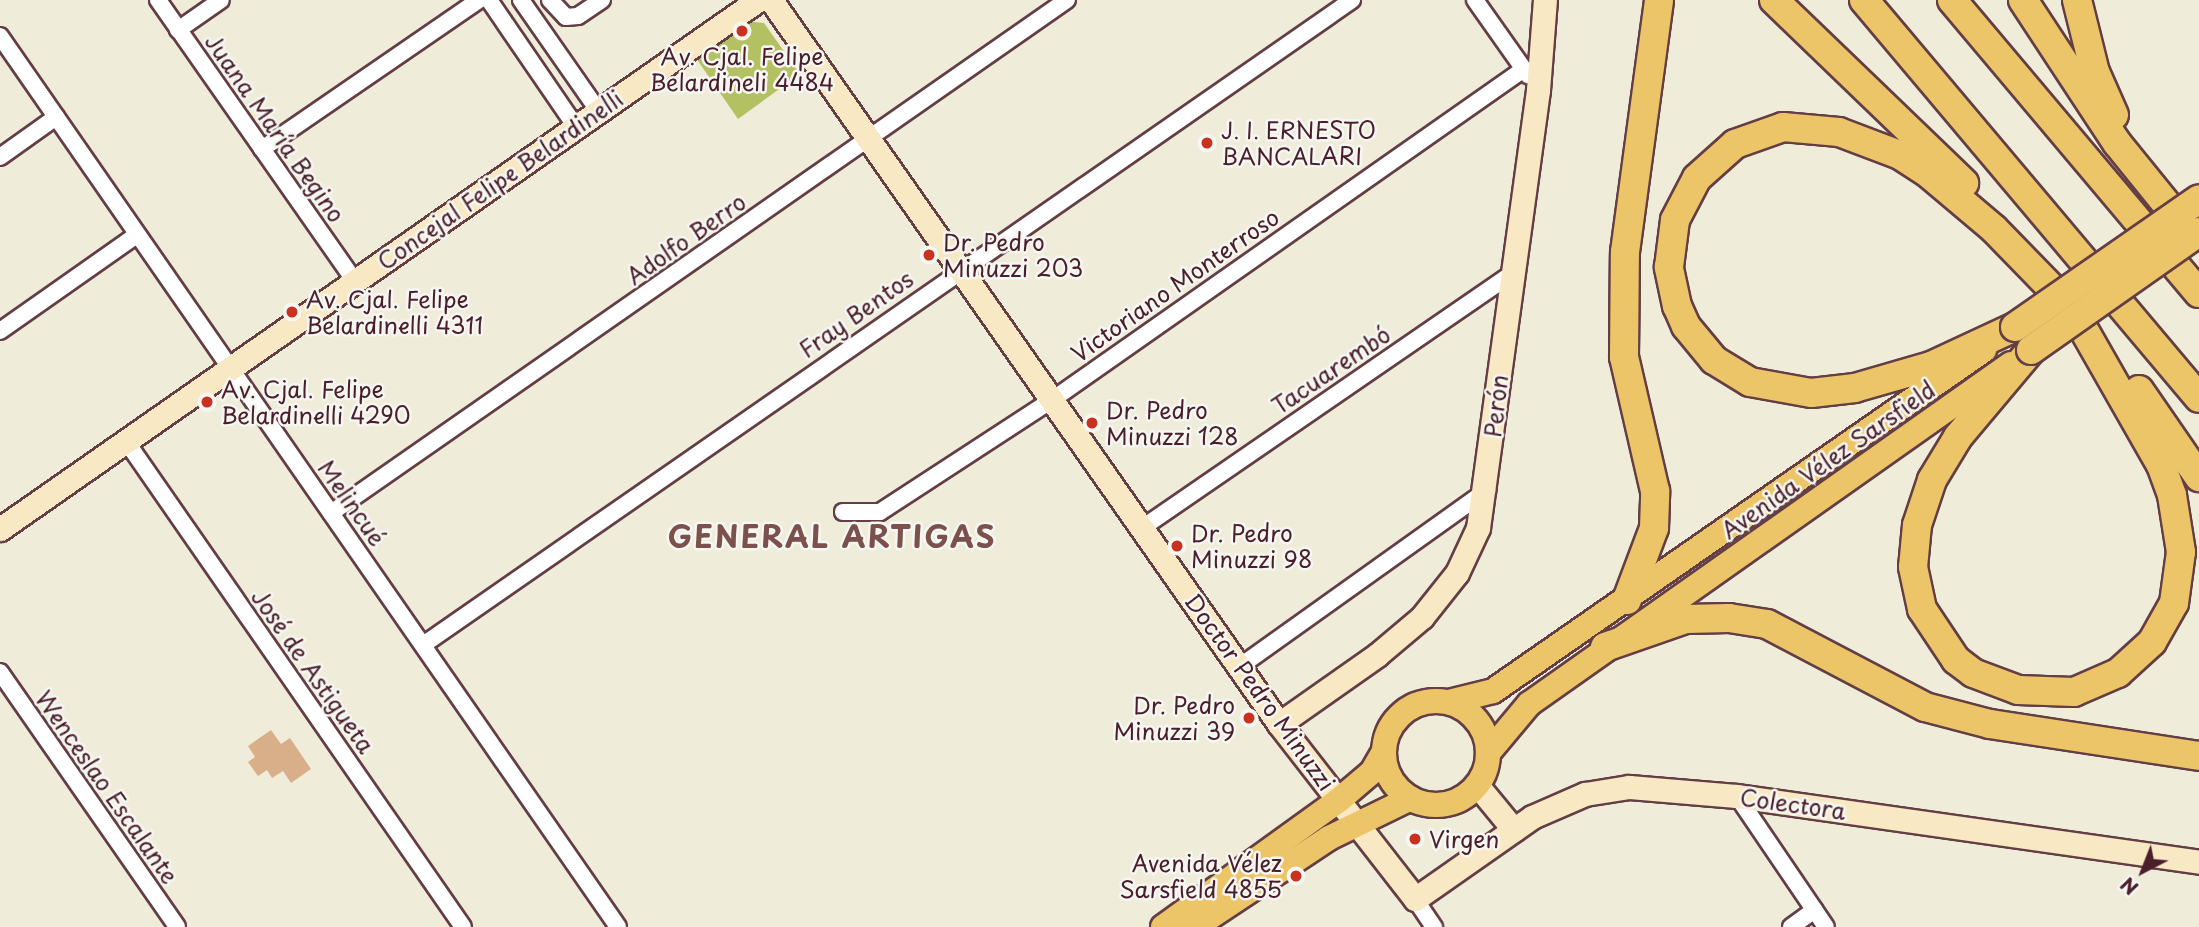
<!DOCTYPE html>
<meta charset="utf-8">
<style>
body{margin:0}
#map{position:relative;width:2199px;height:927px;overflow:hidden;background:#efecd9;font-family:"Playpen Sans",sans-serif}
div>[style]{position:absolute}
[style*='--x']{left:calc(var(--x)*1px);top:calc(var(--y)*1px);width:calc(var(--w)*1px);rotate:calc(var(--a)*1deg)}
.green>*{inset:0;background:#b3c163}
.building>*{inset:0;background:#d9af8a}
.roads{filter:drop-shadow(2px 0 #633e45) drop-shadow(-2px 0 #633e45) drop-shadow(0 2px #633e45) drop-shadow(0 -2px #633e45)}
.street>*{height:16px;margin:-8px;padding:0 8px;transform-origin:8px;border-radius:8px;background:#fff}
.secondary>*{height:23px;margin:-11.5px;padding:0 11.5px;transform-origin:11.5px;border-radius:11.5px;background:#f8e8c3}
.primary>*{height:24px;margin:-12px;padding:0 12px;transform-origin:12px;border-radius:12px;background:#edc569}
.primary>.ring{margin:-12px;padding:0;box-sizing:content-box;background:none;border:24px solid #edc569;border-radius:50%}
.highway>*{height:28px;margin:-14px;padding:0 14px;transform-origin:14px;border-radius:14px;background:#edc569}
.bridges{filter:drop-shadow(2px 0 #633e45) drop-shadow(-2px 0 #633e45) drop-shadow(0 2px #633e45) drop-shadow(0 -2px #633e45)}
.highway-bridge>*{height:28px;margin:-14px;padding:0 14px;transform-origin:14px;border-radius:14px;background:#edc569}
.dots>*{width:19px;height:19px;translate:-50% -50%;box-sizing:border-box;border:4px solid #f6f6f2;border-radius:50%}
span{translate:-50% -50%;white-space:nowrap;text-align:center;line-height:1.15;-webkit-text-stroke:5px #f6f6f2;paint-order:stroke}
.poi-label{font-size:23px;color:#4a1f2b}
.left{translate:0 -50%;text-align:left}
.right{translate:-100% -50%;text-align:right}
.street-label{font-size:23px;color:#4a1f2b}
.district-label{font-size:30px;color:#7c514c;font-weight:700;letter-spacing:2px}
.north{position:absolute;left:2108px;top:836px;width:70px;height:70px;-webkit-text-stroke:5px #f6f6f2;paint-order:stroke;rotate:222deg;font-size:19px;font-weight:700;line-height:28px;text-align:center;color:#4a1f2b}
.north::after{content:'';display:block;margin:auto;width:24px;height:32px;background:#4a1f2b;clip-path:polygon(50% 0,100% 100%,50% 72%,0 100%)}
</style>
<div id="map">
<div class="green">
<div style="clip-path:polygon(746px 21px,764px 23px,800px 74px,738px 119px,696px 58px)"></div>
</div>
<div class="building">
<div style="clip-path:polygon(271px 730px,281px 744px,290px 738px,311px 769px,291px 783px,283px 771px,272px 778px,267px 770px,258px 776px,248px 762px,255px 757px,248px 746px)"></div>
</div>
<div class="roads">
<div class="street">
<div style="--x:158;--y:0;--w:343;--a:55"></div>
<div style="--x:489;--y:0;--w:154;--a:55.6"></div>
<div style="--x:521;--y:0;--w:136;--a:55.1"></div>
<div style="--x:550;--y:0;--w:23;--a:47"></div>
<div style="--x:566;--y:17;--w:12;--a:-5"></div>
<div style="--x:578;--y:16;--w:29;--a:-34"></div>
<div style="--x:1475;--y:0;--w:92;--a:54.8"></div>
<div style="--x:178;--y:30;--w:52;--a:-34.9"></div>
<div style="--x:0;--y:36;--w:1084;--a:55.25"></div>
<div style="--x:262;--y:149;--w:263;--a:-34.5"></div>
<div style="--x:0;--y:157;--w:69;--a:-35.5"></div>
<div style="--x:0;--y:331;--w:165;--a:-35.1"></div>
<div style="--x:126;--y:441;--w:591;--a:55.26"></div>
<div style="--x:843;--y:512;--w:37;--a:0"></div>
<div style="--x:880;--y:512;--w:205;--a:-33.1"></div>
<div style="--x:1052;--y:400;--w:576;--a:-35.04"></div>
<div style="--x:331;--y:513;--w:897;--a:-34.88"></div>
<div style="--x:1142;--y:528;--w:449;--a:-34.5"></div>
<div style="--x:423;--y:645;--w:1131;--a:-34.77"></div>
<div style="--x:1239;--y:667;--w:305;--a:-35.5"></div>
<div style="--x:0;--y:672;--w:310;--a:55.2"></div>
<div style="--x:1737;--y:796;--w:158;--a:55.8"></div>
<div style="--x:1415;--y:899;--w:34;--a:56"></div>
<div style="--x:1791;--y:927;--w:29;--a:-36"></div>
</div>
<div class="secondary">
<div style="--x:771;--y:0;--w:884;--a:54.94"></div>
<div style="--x:1279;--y:724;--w:222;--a:52.1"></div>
<div style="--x:1415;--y:899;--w:143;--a:-35"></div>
<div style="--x:1532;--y:817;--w:58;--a:-23.5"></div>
<div style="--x:1585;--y:794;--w:45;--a:-9"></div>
<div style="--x:1629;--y:787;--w:108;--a:4.8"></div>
<div style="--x:1737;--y:796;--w:467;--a:8.1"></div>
<div style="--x:0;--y:529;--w:924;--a:-34.91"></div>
<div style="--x:1279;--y:724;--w:120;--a:-35.1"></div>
<div style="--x:1377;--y:655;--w:59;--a:-40.2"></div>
<div style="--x:1422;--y:617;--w:56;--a:-51.5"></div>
<div style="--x:1457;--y:573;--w:50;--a:-65"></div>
<div style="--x:1478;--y:528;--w:442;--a:-82.2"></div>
<div style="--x:1538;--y:90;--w:90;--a:-85.6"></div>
<div style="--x:1477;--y:785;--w:58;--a:50.6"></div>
</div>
<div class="primary">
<div class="ring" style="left:1384px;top:701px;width:80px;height:80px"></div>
<div style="--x:1449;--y:702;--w:45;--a:-14"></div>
<div style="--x:1493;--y:691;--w:598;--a:-34.78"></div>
<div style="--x:1488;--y:753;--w:64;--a:-50.1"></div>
<div style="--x:1529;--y:704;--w:590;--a:-35.2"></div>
<div style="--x:1163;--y:927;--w:217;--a:-35.8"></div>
<div style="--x:1339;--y:800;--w:43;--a:-40.3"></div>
<div style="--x:1372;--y:772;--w:22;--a:-60"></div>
<div style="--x:1195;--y:927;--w:161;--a:-33.6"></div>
<div style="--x:1329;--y:838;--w:89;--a:-26"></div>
</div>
<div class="highway">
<div style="--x:1774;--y:0;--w:264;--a:43.9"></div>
<div style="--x:1864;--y:0;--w:520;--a:49.91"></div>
<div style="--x:1952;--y:0;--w:383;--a:49.9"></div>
<div style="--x:2023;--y:0;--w:171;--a:56.7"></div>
<div style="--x:2117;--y:143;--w:116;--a:51"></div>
<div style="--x:2077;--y:0;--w:74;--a:76"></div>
<div style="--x:2095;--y:72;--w:47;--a:66.2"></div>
<div style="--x:2015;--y:327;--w:93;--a:155.1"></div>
<div style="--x:1931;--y:366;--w:79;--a:163.9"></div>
<div style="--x:1855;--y:388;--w:44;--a:173.5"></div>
<div style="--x:1811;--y:393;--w:62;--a:-169.8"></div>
<div style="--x:1750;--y:382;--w:42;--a:-148.6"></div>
<div style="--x:1714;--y:360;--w:44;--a:-129.5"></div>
<div style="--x:1686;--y:326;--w:22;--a:-114"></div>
<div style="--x:1677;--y:306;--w:40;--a:-102"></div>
<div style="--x:1669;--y:267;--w:47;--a:-82.7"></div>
<div style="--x:1675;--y:220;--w:47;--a:-62.4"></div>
<div style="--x:1697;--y:178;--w:51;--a:-41.8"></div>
<div style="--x:1735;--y:144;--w:51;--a:-19.5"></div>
<div style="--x:1783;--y:127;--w:56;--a:5.1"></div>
<div style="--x:1839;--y:132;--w:65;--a:20.7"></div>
<div style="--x:1900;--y:155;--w:35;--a:33"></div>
<div style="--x:1929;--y:174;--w:85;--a:40.2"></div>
<div style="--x:1994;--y:229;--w:105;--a:45.8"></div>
<div style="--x:2031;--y:350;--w:114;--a:130"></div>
<div style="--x:1958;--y:437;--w:50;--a:121.2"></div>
<div style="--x:1932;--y:480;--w:47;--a:108.4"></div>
<div style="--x:1917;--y:525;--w:42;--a:95.4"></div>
<div style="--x:1913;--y:567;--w:43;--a:77.9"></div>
<div style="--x:1922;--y:609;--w:61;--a:56.3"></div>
<div style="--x:1956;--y:660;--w:21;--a:37"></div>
<div style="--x:1973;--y:673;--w:48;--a:20.7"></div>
<div style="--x:2018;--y:690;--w:56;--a:2"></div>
<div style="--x:2074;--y:692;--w:48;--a:-23.4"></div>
<div style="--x:2118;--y:673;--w:46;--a:-42.4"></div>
<div style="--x:2152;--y:642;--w:45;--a:-60.6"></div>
<div style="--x:2174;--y:603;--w:51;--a:-82.2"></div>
<div style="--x:2181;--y:552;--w:58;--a:-99"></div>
<div style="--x:2172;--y:495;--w:32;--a:-110"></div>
<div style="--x:2161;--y:465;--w:177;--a:-119.7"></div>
<div style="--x:2139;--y:390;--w:106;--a:55.4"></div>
<div style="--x:1627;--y:600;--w:77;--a:-69.4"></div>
<div style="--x:1654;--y:528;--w:37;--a:-88"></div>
<div style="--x:1655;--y:491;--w:138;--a:-103"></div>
<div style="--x:1624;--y:357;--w:105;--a:-89.5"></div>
<div style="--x:1625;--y:252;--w:254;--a:-82.3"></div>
<div style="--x:1605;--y:647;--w:86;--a:-19.1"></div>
<div style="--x:1686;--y:619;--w:43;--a:-1.3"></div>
<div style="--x:1729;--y:618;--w:38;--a:9"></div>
<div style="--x:1767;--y:624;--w:178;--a:27.7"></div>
<div style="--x:1925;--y:707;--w:67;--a:14.7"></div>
<div style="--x:1990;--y:724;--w:211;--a:8.7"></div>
</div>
</div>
<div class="bridges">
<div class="highway-bridge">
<div style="--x:2015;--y:327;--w:224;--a:-34.8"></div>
<div style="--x:2031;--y:350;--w:205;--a:-35.1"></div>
</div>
</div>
<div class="dots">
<div style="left:742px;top:31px;background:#c8321e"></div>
<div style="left:1207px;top:143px;background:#c8321e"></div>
<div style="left:929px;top:255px;background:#c8321e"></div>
<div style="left:292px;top:312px;background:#c8321e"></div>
<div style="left:207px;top:402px;background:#c8321e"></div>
<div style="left:1092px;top:423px;background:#c8321e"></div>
<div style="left:1177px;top:546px;background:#c8321e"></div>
<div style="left:1249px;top:718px;background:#c8321e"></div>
<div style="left:1415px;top:839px;background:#c8321e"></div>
<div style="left:1296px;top:876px;background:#c8321e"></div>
</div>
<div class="poi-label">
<span style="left:742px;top:69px">Av. Cjal. Felipe<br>Belardineli 4484</span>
<span class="left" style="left:1221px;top:143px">J. I. ERNESTO<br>BANCALARI</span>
<span class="left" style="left:943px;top:255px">Dr. Pedro<br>Minuzzi 203</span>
<span class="left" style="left:306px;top:312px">Av. Cjal. Felipe<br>Belardinelli 4311</span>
<span class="left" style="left:221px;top:402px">Av. Cjal. Felipe<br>Belardinelli 4290</span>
<span class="left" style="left:1106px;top:423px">Dr. Pedro<br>Minuzzi 128</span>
<span class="left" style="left:1191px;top:546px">Dr. Pedro<br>Minuzzi 98</span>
<span class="right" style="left:1235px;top:718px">Dr. Pedro<br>Minuzzi 39</span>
<span class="left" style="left:1429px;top:839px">Virgen</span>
<span class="right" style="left:1282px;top:876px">Avenida Vélez<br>Sarsfield 4855</span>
</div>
<div class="street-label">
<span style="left:275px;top:128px;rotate:55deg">Juana María Begino</span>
<span style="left:500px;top:180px;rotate:-35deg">Concejal Felipe Belardinelli</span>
<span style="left:686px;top:239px;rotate:-35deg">Adolfo Berro</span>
<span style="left:1175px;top:285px;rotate:-35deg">Victoriano Monterroso</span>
<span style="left:856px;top:314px;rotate:-35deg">Fray Bentos</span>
<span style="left:1331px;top:370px;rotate:-34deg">Tacuarembó</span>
<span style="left:1496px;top:406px;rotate:-83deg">Perón</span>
<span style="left:1828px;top:460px;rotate:-35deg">Avenida Vélez Sarsfield</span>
<span style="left:352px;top:503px;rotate:55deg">Melincué</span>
<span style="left:313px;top:671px;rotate:55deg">José de Astigueta</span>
<span style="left:1260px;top:692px;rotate:54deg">Doctor Pedro Minuzzi</span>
<span style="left:107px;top:787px;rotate:55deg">Wenceslao Escalante</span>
<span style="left:1793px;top:804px;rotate:8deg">Colectora</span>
</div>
<div class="district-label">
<span style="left:832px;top:536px">GENERAL ARTIGAS</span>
</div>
<div class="north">N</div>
</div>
